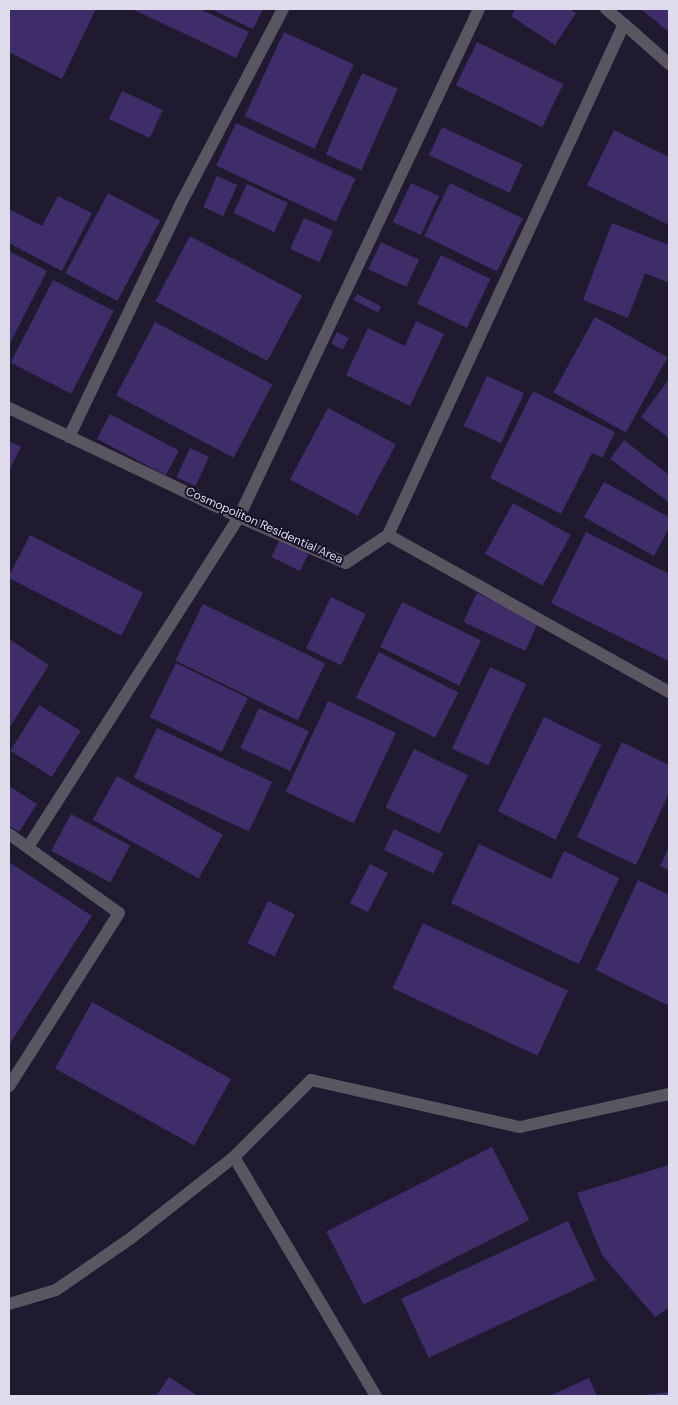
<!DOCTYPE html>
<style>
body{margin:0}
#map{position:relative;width:678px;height:1405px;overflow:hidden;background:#201a31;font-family:"DM Sans",sans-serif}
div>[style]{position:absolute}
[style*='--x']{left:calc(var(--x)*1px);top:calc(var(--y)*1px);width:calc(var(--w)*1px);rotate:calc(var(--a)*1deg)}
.building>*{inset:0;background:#3f2d69;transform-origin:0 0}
.minor>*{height:12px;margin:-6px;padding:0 6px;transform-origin:6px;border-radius:6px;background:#595662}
span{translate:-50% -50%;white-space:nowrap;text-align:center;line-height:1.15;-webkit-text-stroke:4px #171127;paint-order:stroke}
.street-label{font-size:12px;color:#dedbeb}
.frame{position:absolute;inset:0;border:10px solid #dedbeb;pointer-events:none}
</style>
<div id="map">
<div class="building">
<div style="clip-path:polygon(9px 9px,96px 9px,62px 79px,9px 52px)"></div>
<div style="clip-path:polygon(132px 9px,200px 9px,249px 32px,236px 58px)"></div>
<div style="clip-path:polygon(211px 9px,263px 9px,253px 29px)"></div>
<div style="clip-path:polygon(515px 9px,569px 9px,576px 13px,555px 45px,511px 16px)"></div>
<div style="clip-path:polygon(641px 9px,669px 9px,669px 32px)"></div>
<div style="left:284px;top:32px;width:77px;height:93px;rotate:25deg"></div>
<div style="left:477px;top:42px;width:96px;height:48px;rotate:26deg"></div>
<div style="left:362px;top:73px;width:39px;height:89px;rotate:24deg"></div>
<div style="left:122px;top:91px;width:45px;height:31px;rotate:25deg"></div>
<div style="left:236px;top:123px;width:132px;height:47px;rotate:25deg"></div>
<div style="left:442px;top:127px;width:89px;height:31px;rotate:25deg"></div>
<div style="clip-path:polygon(614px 130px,669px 157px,669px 225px,587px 185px)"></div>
<div style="left:217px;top:176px;width:22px;height:34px;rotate:24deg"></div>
<div style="left:411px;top:183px;width:31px;height:43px;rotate:25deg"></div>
<div style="left:450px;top:183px;width:81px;height:59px;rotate:26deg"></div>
<div style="left:247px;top:184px;width:45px;height:32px;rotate:25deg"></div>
<div style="left:108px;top:193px;width:59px;height:91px;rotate:28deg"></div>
<div style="clip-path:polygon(58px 196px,92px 213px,62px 271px,9px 243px,9px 209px,42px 226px)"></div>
<div style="left:304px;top:218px;width:32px;height:34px;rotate:24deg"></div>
<div style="clip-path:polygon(612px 223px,669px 245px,669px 283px,645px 273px,628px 318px,583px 300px)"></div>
<div style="left:190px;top:236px;width:127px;height:74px;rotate:28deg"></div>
<div style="left:381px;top:242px;width:42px;height:30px;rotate:25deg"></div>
<div style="clip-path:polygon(9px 251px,47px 271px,9px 345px)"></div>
<div style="left:441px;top:255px;width:55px;height:54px;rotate:26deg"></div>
<div style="left:53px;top:280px;width:68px;height:93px;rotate:27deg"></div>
<div style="left:357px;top:294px;width:27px;height:7px;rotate:27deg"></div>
<div style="left:595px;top:317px;width:83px;height:86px;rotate:29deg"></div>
<div style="clip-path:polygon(416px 321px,444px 334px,410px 406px,346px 375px,368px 328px,405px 346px)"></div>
<div style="left:155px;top:322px;width:133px;height:83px;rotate:28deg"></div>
<div style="left:337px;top:332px;width:13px;height:13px;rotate:27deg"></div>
<div style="left:487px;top:376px;width:41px;height:55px;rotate:25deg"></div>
<div style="clip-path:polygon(669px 379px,669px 438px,641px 417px)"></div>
<div style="clip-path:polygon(533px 391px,615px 432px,602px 458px,592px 453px,561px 514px,490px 478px)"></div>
<div style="left:328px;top:408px;width:77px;height:81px;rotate:28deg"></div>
<div style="left:110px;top:414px;width:78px;height:28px;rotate:28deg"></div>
<div style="clip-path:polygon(624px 440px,669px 475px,669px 502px,610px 459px)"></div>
<div style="clip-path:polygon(9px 441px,21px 447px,9px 471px)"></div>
<div style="left:190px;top:448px;width:21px;height:32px;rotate:25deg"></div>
<div style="clip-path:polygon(604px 482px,669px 517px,669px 528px,654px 556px,584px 517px)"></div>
<div style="left:513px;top:503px;width:66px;height:58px;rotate:29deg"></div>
<div style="clip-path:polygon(586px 532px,669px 574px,669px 661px,551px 603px)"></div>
<div style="left:30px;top:535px;width:127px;height:48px;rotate:27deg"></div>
<div style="left:280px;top:539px;width:32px;height:20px;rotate:26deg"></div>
<div style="left:477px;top:593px;width:68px;height:32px;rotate:25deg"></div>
<div style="left:331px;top:597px;width:39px;height:57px;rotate:26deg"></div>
<div style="left:402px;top:602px;width:88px;height:50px;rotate:26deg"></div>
<div style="left:203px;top:604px;width:136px;height:63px;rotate:26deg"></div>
<div style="clip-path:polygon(9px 639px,49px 665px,9px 728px)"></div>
<div style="left:379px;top:652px;width:89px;height:51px;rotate:27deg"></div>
<div style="left:176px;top:663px;width:80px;height:60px;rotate:26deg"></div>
<div style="left:490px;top:667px;width:40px;height:90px;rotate:25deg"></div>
<div style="left:328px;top:701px;width:75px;height:100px;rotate:25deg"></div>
<div style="left:39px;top:705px;width:49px;height:54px;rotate:32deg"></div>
<div style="left:259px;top:708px;width:55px;height:44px;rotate:25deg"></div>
<div style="left:544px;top:717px;width:64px;height:105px;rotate:26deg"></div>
<div style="left:157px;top:728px;width:127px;height:55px;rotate:25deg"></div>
<div style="clip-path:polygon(622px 742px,669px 765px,669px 793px,636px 865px,577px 837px)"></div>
<div style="left:414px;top:749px;width:60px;height:65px;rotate:26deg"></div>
<div style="left:117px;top:776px;width:121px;height:50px;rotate:29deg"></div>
<div style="clip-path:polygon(9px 786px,37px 804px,19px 832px,9px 826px)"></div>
<div style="left:71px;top:814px;width:67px;height:42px;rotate:28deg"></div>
<div style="left:394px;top:829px;width:55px;height:23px;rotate:26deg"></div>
<div style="clip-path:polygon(479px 844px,551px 879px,564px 851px,619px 878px,579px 964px,451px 903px)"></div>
<div style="clip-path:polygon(669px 847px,669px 870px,660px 866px)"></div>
<div style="clip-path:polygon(9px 862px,92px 916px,9px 1045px)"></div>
<div style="left:370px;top:864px;width:20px;height:44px;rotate:27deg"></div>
<div style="clip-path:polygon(638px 880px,669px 895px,669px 1006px,596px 970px)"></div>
<div style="left:268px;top:901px;width:30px;height:47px;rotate:26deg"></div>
<div style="left:423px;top:923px;width:160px;height:72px;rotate:25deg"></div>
<div style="left:92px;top:1002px;width:159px;height:76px;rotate:29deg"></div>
<div style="left:492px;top:1147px;width:82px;height:186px;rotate:63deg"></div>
<div style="clip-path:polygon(669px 1165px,669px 1308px,655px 1317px,602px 1255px,577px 1193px)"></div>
<div style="left:568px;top:1221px;width:65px;height:184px;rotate:65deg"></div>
<div style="clip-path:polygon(169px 1377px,198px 1396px,156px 1396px)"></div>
<div style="clip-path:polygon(589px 1378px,597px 1396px,549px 1396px)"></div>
<div style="clip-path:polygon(669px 1392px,669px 1396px,644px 1396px,644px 1395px)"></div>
</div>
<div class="minor">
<div style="--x:606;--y:9;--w:23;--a:40"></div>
<div style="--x:9;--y:408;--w:255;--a:25.4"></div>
<div style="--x:239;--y:517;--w:116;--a:23.3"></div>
<div style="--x:346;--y:563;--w:50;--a:-33.7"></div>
<div style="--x:388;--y:535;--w:322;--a:29.2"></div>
<div style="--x:69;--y:437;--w:255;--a:-64.4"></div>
<div style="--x:179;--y:207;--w:224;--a:-62.3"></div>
<div style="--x:388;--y:535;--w:563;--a:-65.21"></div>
<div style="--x:624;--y:24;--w:60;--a:41.6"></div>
<div style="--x:9;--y:834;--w:135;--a:35.7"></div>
<div style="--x:119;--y:913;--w:205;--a:122.4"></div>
<div style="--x:28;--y:847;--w:392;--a:-57.4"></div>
<div style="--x:239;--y:517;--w:562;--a:-64.71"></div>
<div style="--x:234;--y:1157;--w:278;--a:59.3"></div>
<div style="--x:9;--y:1304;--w:49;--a:-16.6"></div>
<div style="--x:56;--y:1290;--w:91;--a:-34.7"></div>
<div style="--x:131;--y:1238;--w:131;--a:-38.2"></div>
<div style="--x:234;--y:1157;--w:109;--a:-45"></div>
<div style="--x:311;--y:1080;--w:214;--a:12.7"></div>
<div style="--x:520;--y:1127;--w:153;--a:-12.5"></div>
</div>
<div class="street-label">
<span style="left:264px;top:526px;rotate:24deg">Cosmopoliton Residential Area</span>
</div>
<div class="frame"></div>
</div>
